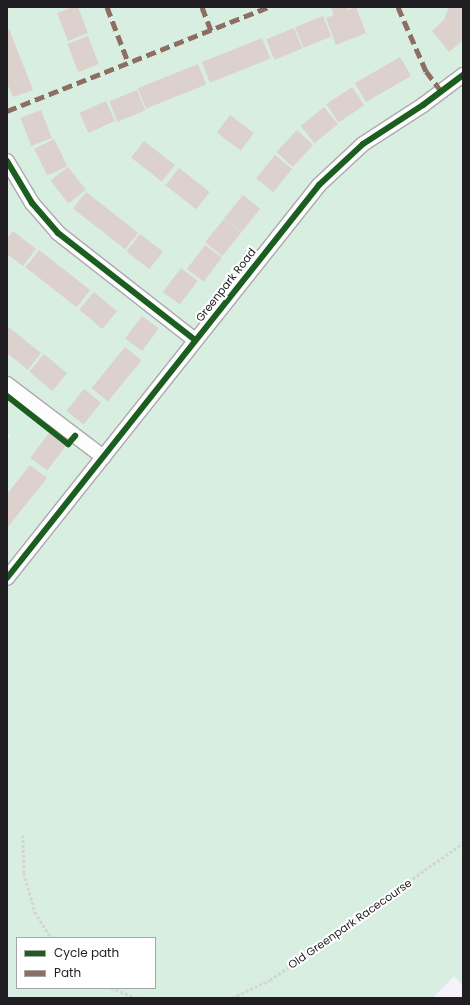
<!DOCTYPE html>
<style>
body{margin:0}
#map{position:relative;width:470px;height:1005px;overflow:hidden;background:#f6f2fa;font-family:Poppins,sans-serif}
div>[style]{position:absolute}
[style*='--x']{left:calc(var(--x)*1px);top:calc(var(--y)*1px);width:calc(var(--w)*1px);rotate:calc(var(--a)*1deg)}
.green>*{inset:0;background:#d7eee1}
.building>*{inset:0;background:#dcd1cc;transform-origin:0 0}
.path>*{height:2.5px;margin-top:-1.25px;transform-origin:0;background:repeating-linear-gradient(90deg,#d5d4d7 0 3px,transparent 0 5px)}
.roads{filter:drop-shadow(1px 0 #ada9b0) drop-shadow(-1px 0 #ada9b0) drop-shadow(0 1px #ada9b0) drop-shadow(0 -1px #ada9b0)}
.minor>*{height:14px;margin:-7px;padding:0 7px;transform-origin:7px;border-radius:7px;background:#fefdfe}
.quiet>*{height:5px;margin-top:-2.5px;transform-origin:0;background:repeating-linear-gradient(90deg,#8d6e63 0 10px,transparent 0 15px)}
.cycleway>*{height:6px;margin:-3px;padding:0 3px;transform-origin:3px;border-radius:3px;background:#1b5e20}
span{translate:-50% -50%;white-space:nowrap;text-align:center;line-height:1.15;-webkit-text-stroke:4px #fff;paint-order:stroke}
.street-label{font-size:11px;color:#201d23}
.frame{position:absolute;inset:0;border:8px solid #201d23;pointer-events:none}
.legend{position:absolute;left:16px;top:937px;width:140px;height:52px;box-sizing:border-box;background:#fff;border:1px solid #a6a5a7;margin:0;padding:5px 7px;list-style:none;font-size:12px;color:#201d23}
.legend li{display:flex;align-items:center;gap:8px;height:20px}
.legend b{width:20px;border:1px solid #a6a5a7}
</style>
<div id="map">
<div class="green">
<div style="clip-path:polygon(evenodd,7px 7px,463px 7px,463px 985px,454px 976px,433px 998px,7px 998px,7px 439px,10px 436px,7px 433px,7px 7px,17px 938px,155px 938px,155px 988px,17px 988px,17px 938px)"></div>
</div>
<div class="building">
<div style="clip-path:polygon(73px 7px,78px 7px,88px 33px,68px 41px,57px 13px)"></div>
<div style="clip-path:polygon(334px 7px,347px 7px,348px 10px,356px 7px,366px 33px,336px 45px,326px 18px,334px 15px,331px 8px)"></div>
<div style="clip-path:polygon(449px 7px,463px 7px,463px 40px,449px 52px,432px 31px,444px 20px)"></div>
<div style="left:323px;top:16px;width:22px;height:30px;rotate:68deg"></div>
<div style="left:294px;top:28px;width:22px;height:30px;rotate:68deg"></div>
<div style="clip-path:polygon(9px 29px,33px 90px,13px 97px,7px 83px,7px 30px)"></div>
<div style="left:88px;top:36px;width:30px;height:22px;rotate:69deg"></div>
<div style="left:262px;top:38px;width:22px;height:65px;rotate:68deg"></div>
<div style="left:400px;top:57px;width:22px;height:52px;rotate:60deg"></div>
<div style="left:198px;top:64px;width:22px;height:65px;rotate:68deg"></div>
<div style="left:352px;top:87px;width:22px;height:31px;rotate:56deg"></div>
<div style="left:137px;top:90px;width:22px;height:30px;rotate:68deg"></div>
<div style="left:106px;top:101px;width:22px;height:29px;rotate:66deg"></div>
<div style="left:324px;top:107px;width:22px;height:30px;rotate:51deg"></div>
<div style="left:41px;top:110px;width:30px;height:22px;rotate:69deg"></div>
<div style="left:230px;top:115px;width:30px;height:22px;rotate:37deg"></div>
<div style="left:297px;top:130px;width:22px;height:30px;rotate:43deg"></div>
<div style="left:54px;top:139px;width:30px;height:22px;rotate:64deg"></div>
<div style="left:144px;top:141px;width:39px;height:21px;rotate:38deg"></div>
<div style="left:275px;top:155px;width:22px;height:30px;rotate:39deg"></div>
<div style="left:68px;top:167px;width:29px;height:22px;rotate:52deg"></div>
<div style="left:179px;top:168px;width:39px;height:22px;rotate:38deg"></div>
<div style="left:86px;top:192px;width:66px;height:21px;rotate:38deg"></div>
<div style="left:243px;top:195px;width:22px;height:30px;rotate:39deg"></div>
<div style="left:224px;top:219px;width:22px;height:30px;rotate:39deg"></div>
<div style="clip-path:polygon(13px 231px,36px 249px,23px 266px,7px 254px,7px 239px)"></div>
<div style="left:140px;top:234px;width:29px;height:22px;rotate:38deg"></div>
<div style="left:205px;top:245px;width:21px;height:30px;rotate:37deg"></div>
<div style="left:39px;top:250px;width:65px;height:22px;rotate:38deg"></div>
<div style="left:181px;top:268px;width:21px;height:30px;rotate:37deg"></div>
<div style="left:94px;top:292px;width:30px;height:23px;rotate:40deg"></div>
<div style="left:142px;top:316px;width:21px;height:28px;rotate:37deg"></div>
<div style="clip-path:polygon(7px 326px,41px 353px,28px 370px,7px 353px)"></div>
<div style="left:125px;top:347px;width:21px;height:53px;rotate:39deg"></div>
<div style="left:44px;top:354px;width:30px;height:23px;rotate:40deg"></div>
<div style="left:84px;top:389px;width:22px;height:28px;rotate:39deg"></div>
<div style="left:49px;top:433px;width:21px;height:31px;rotate:37deg"></div>
<div style="clip-path:polygon(30px 465px,47px 478px,7px 528px,7px 494px)"></div>
</div>
<div class="path">
<div style="--x:23;--y:835;--w:38;--a:88"></div>
<div style="--x:24;--y:873;--w:41;--a:74.2"></div>
<div style="--x:35;--y:912;--w:31;--a:58"></div>
<div style="--x:111;--y:988;--w:28;--a:21"></div>
<div style="--x:232;--y:998;--w:42;--a:-25.3"></div>
<div style="--x:270;--y:980;--w:237;--a:-35.4"></div>
</div>
<div class="roads">
<div class="minor">
<div style="--x:7;--y:161;--w:49;--a:59.2"></div>
<div style="--x:32;--y:203;--w:40;--a:49"></div>
<div style="--x:58;--y:233;--w:174;--a:38"></div>
<div style="--x:7;--y:384;--w:121;--a:37.2"></div>
<div style="--x:7;--y:578;--w:502;--a:-51.55"></div>
<div style="--x:319;--y:185;--w:60;--a:-43"></div>
<div style="--x:363;--y:144;--w:72;--a:-33"></div>
<div style="--x:423;--y:105;--w:50;--a:-36.9"></div>
</div>
</div>
<div class="quiet">
<div style="--x:107;--y:7;--w:59;--a:69.1"></div>
<div style="--x:202;--y:7;--w:25;--a:69"></div>
<div style="--x:398;--y:7;--w:70;--a:66.4"></div>
<div style="--x:426;--y:71;--w:26;--a:53"></div>
<div style="--x:7;--y:111;--w:282;--a:-21.7"></div>
</div>
<div class="cycleway">
<div style="--x:7;--y:161;--w:49;--a:59.2"></div>
<div style="--x:32;--y:203;--w:40;--a:49"></div>
<div style="--x:58;--y:233;--w:174;--a:38"></div>
<div style="--x:7;--y:396;--w:78;--a:38.2"></div>
<div style="--x:68;--y:444;--w:11;--a:-49"></div>
<div style="--x:7;--y:578;--w:502;--a:-51.55"></div>
<div style="--x:319;--y:185;--w:60;--a:-43"></div>
<div style="--x:363;--y:144;--w:72;--a:-33"></div>
<div style="--x:423;--y:105;--w:50;--a:-36.9"></div>
</div>
<div class="street-label">
<span style="left:226px;top:285px;rotate:-52deg">Greenpark Road</span>
<span style="left:350px;top:924px;rotate:-35deg">Old Greenpark Racecourse</span>
</div>
<div class="frame"></div>
<ul class="legend">
<li><b style="height:5px;background:#1b5e20"></b>Cycle path</li>
<li><b style="height:5px;background:#8d6e63"></b>Path</li>
</ul>
</div>
